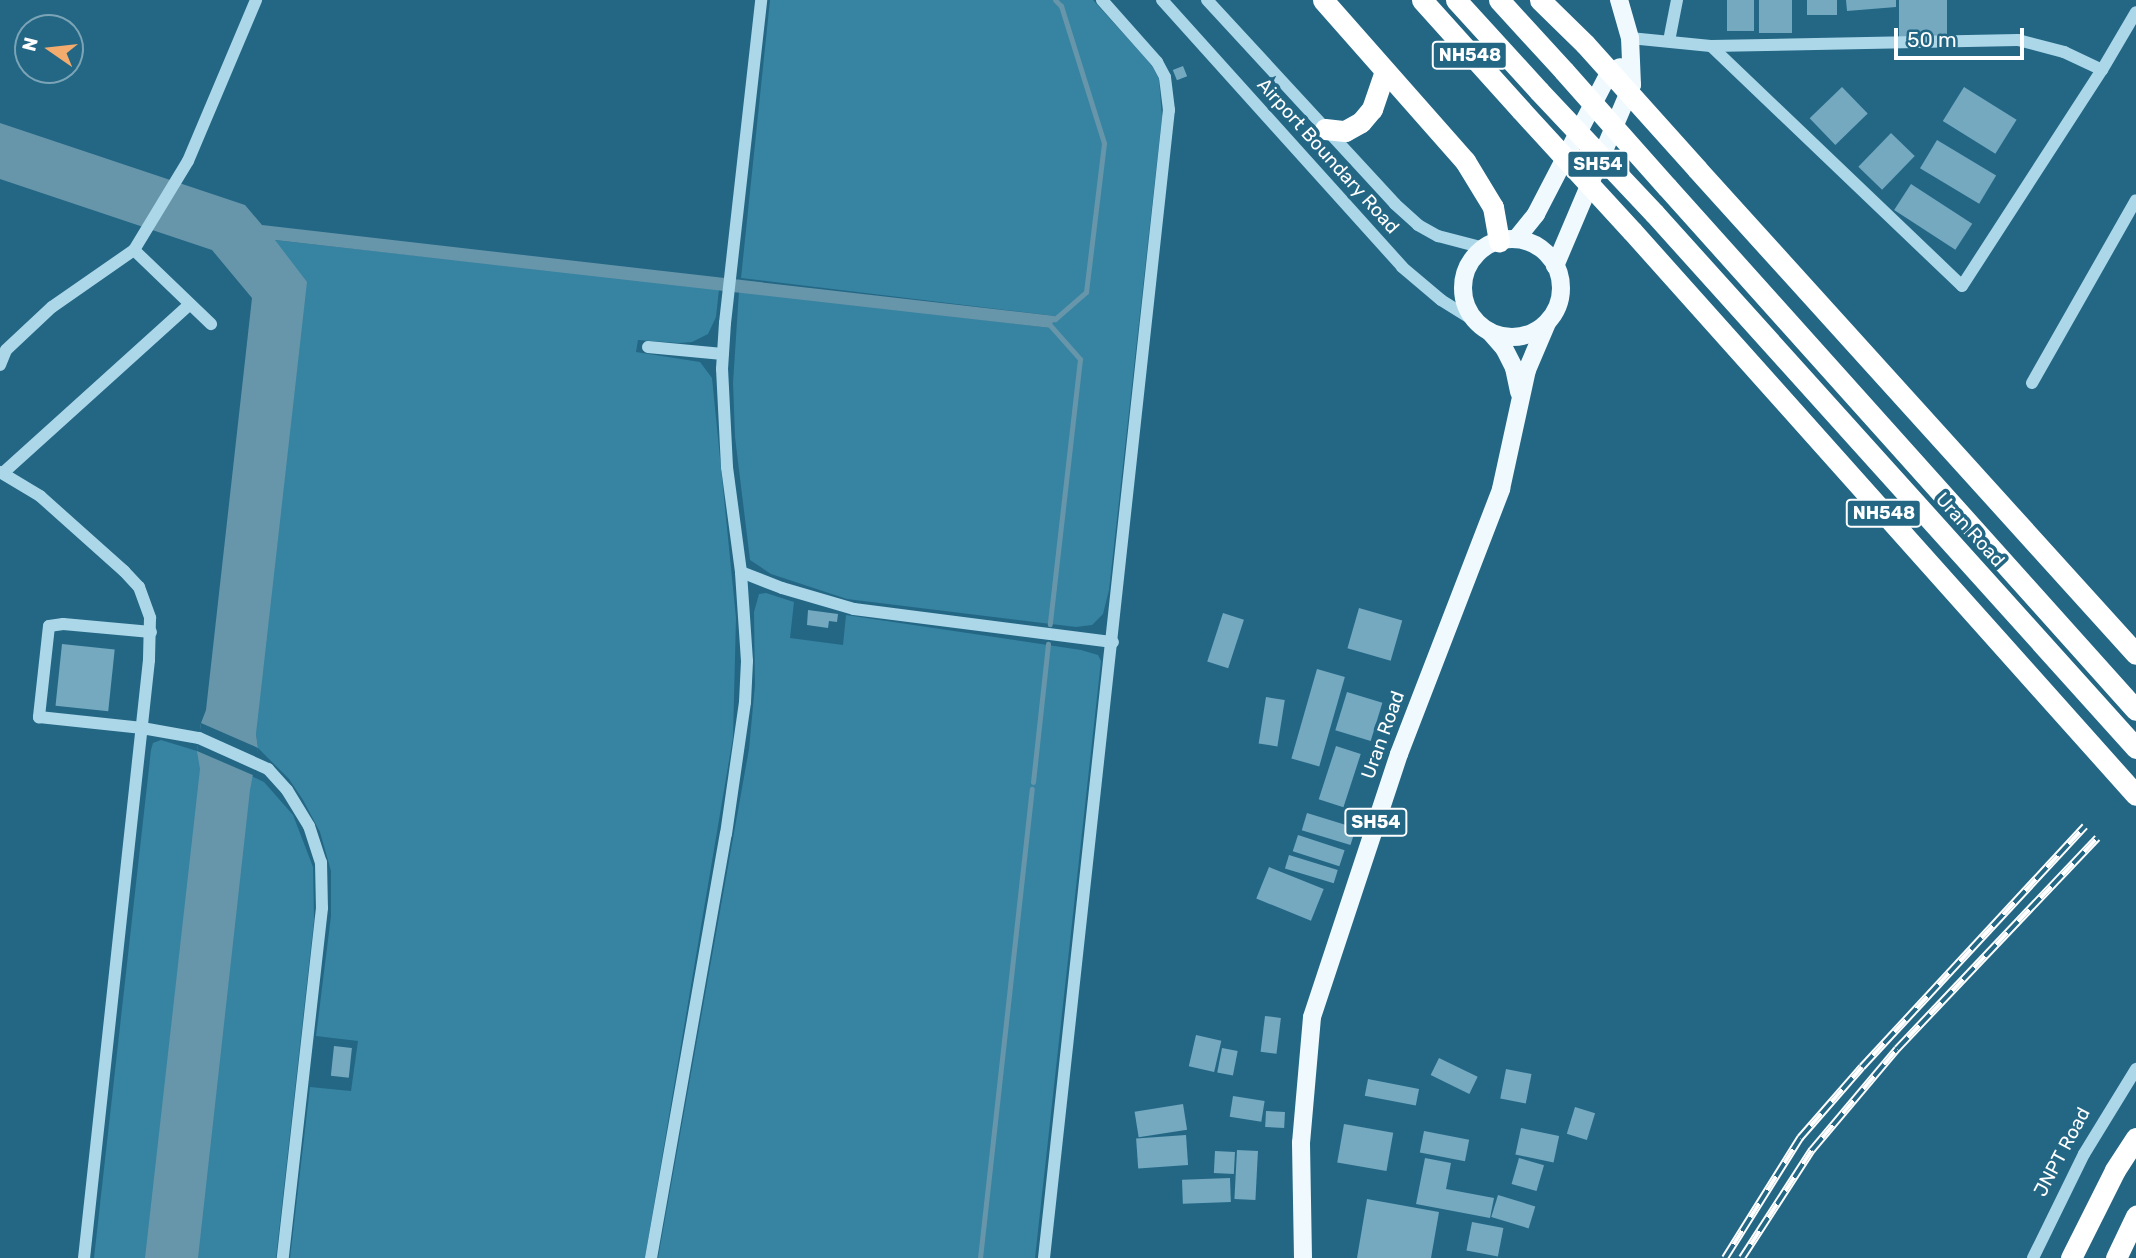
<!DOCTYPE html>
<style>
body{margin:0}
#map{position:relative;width:2136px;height:1258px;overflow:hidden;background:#236785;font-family:Rubik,sans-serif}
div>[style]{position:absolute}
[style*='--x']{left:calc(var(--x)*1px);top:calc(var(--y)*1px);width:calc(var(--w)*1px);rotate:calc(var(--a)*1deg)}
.green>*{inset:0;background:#3783a2}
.water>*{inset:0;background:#6796aa}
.pier>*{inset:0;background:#236785}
.stream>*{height:5px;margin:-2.5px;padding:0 2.5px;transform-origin:2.5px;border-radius:2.5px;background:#6796aa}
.building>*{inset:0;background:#74a9c0;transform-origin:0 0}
.minor>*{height:12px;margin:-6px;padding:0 6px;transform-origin:6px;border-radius:6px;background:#acd7e9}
.major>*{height:18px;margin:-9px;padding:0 9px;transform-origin:9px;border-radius:9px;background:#eff9fe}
.major>.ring{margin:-9px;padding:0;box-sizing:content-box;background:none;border:18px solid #eff9fe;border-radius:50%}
.highway>*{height:21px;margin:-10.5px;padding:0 10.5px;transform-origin:10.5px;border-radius:10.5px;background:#fff}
.rail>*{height:8px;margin-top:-4px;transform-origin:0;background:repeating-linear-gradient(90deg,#236785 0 16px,#fff 0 32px);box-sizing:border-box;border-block:2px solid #fff}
.highway-bridge>*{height:21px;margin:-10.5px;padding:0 10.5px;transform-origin:10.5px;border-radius:10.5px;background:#fff}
span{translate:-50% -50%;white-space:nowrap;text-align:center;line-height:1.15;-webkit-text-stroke:7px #236785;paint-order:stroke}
.shield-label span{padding:2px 5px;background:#236785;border:2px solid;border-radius:5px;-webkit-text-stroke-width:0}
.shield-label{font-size:18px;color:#fff;font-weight:700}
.street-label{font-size:19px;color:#fff}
.north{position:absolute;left:14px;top:14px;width:70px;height:70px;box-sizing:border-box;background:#236785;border:2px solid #7ba4b6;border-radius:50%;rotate:284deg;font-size:19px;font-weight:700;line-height:28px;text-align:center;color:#fff}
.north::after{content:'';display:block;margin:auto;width:24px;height:32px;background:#f4ab6e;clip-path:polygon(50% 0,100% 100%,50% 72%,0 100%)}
.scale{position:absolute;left:1894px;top:28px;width:130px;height:32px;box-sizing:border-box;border:4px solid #fff;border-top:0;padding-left:9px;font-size:21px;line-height:24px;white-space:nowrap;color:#fff;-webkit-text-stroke:5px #236785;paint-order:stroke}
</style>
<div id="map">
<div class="green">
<div style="clip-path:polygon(770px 0,1093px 0,1151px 64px,1159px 79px,1162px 117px,1109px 590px,1103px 614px,1092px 625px,1076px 627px,847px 599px,771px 574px,750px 560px,735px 437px,733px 383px,739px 291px,1051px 328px,1055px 316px,741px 278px)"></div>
<div style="clip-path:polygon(274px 240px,719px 289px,716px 317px,708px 334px,692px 342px,679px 343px,638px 340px,636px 352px,700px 362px,712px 378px,736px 618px,733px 737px,645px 1258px,290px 1258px,310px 1087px,351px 1091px,358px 1041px,316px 1036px,331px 916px,331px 871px,320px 832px,303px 800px,289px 779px,258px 748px,256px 734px)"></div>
<div style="clip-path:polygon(766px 593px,794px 602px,790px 638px,843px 645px,846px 615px,1081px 650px,1098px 655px,1101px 661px,1035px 1258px,658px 1258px,749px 749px,755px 685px,754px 612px,759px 594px)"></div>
<div style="clip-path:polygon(161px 740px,197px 751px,264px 782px,293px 815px,313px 867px,314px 920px,276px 1258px,94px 1258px,151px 750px,153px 743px)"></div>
</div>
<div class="water">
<div style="clip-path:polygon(0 123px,245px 205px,262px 225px,1055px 316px,1051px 328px,275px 240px,307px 282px,256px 734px,258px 748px,250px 790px,198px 1258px,145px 1258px,200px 769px,197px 751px,201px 723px,206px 710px,252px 298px,212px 250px,0 179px)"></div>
</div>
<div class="pier">
<div style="clip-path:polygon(201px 723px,258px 748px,255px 776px,197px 751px)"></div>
</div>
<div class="stream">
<div style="--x:1048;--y:320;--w:7;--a:-8"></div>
<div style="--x:1055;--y:319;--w:41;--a:-41.1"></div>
<div style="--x:1086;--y:292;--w:150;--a:-83.1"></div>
<div style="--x:1104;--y:143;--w:144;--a:-107.4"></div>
<div style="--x:1061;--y:6;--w:8;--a:-135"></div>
<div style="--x:1049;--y:324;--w:47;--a:48.5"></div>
<div style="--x:1080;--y:359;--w:267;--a:96.5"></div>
<div style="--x:1033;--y:782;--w:139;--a:-83.8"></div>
<div style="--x:980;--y:1258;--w:472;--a:-83.7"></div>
</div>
<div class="building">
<div style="left:1727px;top:0;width:27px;height:31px"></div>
<div style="left:1759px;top:0;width:33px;height:33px"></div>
<div style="left:1807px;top:0;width:30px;height:15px"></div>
<div style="clip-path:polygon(1846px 0,1896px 0,1896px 7px,1847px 11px)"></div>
<div style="left:1899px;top:0;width:48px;height:37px"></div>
<div style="left:1183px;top:66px;width:11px;height:11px;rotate:68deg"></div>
<div style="left:1842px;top:87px;width:37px;height:45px;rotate:46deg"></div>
<div style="left:1964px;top:87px;width:62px;height:40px;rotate:32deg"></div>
<div style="left:1891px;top:133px;width:33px;height:47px;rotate:44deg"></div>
<div style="left:1937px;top:140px;width:69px;height:33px;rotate:31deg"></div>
<div style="left:1911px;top:184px;width:73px;height:31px;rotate:33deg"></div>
<div style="left:1359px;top:608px;width:45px;height:42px;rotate:16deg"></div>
<div style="clip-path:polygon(808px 610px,838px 614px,837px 622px,829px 621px,828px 628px,807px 625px)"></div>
<div style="left:1223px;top:613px;width:22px;height:51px;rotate:18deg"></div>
<div style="left:62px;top:644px;width:53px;height:62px;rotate:6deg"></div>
<div style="left:1317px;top:669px;width:29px;height:93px;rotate:16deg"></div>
<div style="left:1347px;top:692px;width:37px;height:40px;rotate:17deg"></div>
<div style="left:1266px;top:697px;width:19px;height:47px;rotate:9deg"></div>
<div style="left:1336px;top:746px;width:26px;height:56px;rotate:18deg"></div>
<div style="left:1307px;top:813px;width:51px;height:18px;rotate:17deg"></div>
<div style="left:1298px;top:835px;width:49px;height:17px;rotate:18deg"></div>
<div style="left:1289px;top:855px;width:51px;height:14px;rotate:17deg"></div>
<div style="left:1269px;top:867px;width:59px;height:34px;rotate:22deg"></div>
<div style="left:1265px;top:1016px;width:16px;height:36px;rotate:7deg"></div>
<div style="left:1196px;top:1035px;width:26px;height:32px;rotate:13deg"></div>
<div style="left:334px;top:1046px;width:18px;height:30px;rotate:6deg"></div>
<div style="left:1222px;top:1048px;width:16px;height:25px;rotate:11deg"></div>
<div style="left:1439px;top:1058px;width:43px;height:19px;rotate:26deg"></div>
<div style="left:1506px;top:1069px;width:26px;height:30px;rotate:11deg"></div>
<div style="left:1368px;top:1079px;width:52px;height:17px;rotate:11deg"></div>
<div style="left:1233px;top:1096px;width:32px;height:21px;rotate:9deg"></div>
<div style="left:1183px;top:1104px;width:26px;height:49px;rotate:81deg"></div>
<div style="left:1575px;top:1107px;width:21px;height:28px;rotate:17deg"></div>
<div style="left:1266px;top:1111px;width:19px;height:16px;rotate:3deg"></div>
<div style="left:1344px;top:1124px;width:50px;height:39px;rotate:10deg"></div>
<div style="left:1521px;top:1128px;width:39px;height:27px;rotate:12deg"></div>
<div style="left:1424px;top:1131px;width:46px;height:22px;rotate:11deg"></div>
<div style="left:1186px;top:1135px;width:30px;height:50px;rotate:86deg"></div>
<div style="left:1237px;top:1150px;width:21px;height:49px;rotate:3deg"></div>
<div style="left:1215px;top:1151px;width:20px;height:22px;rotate:3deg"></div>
<div style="clip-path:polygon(1425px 1158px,1451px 1163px,1446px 1189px,1494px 1198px,1490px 1218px,1416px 1204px)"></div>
<div style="left:1519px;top:1158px;width:26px;height:27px;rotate:16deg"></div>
<div style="left:1230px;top:1178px;width:24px;height:48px;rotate:88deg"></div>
<div style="left:1498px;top:1195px;width:39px;height:23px;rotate:17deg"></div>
<div style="clip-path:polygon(1367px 1199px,1439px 1212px,1431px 1258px,1357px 1258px)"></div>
<div style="left:1472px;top:1222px;width:32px;height:29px;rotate:11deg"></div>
</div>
<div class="minor">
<div style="--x:1162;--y:0;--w:359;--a:48"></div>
<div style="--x:1402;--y:267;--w:51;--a:40.2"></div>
<div style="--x:1441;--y:300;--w:44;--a:31.9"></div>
<div style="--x:1207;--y:0;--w:277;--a:47.3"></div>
<div style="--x:1395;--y:204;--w:31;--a:42"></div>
<div style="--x:1418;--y:225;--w:23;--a:29"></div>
<div style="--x:1438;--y:236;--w:48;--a:14.6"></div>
<div style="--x:1630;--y:38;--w:81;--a:5.6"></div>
<div style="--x:1711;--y:46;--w:347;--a:43.7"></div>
<div style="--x:1962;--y:286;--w:257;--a:-57.1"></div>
<div style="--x:2102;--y:70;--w:67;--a:-59.6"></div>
<div style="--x:1669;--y:41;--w:42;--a:-79"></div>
<div style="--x:1711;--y:46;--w:307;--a:-1.1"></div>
<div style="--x:2018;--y:40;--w:48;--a:14.6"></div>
<div style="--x:2064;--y:52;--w:42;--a:25.3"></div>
<div style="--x:134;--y:250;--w:107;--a:43.9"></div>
<div style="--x:648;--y:347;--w:75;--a:5.3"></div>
<div style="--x:0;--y:365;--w:16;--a:-68"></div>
<div style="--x:6;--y:350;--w:63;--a:-43.1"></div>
<div style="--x:52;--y:307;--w:100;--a:-34.8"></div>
<div style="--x:134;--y:250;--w:104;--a:-58.8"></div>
<div style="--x:188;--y:161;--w:175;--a:-67.1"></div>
<div style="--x:2032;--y:383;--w:210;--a:-60.4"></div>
<div style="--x:0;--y:472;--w:47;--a:31"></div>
<div style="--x:40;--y:496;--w:113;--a:41.8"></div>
<div style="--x:124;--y:571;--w:22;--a:47"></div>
<div style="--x:139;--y:587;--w:33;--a:70"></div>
<div style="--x:150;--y:618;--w:42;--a:91.4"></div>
<div style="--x:149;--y:660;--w:602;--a:96.2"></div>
<div style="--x:3;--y:473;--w:251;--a:-42.1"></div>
<div style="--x:741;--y:572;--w:44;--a:21.3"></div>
<div style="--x:782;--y:588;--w:75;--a:16.3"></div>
<div style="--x:854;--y:609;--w:261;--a:7.3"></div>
<div style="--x:151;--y:632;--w:88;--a:-174.8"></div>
<div style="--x:63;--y:624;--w:14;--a:172"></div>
<div style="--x:49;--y:626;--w:92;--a:96.3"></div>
<div style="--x:39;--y:717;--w:104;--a:6.1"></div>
<div style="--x:142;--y:728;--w:58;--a:10"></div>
<div style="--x:199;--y:738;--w:76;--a:24.2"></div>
<div style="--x:268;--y:769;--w:28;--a:48"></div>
<div style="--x:287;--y:790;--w:42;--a:58.6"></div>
<div style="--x:309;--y:826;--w:38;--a:72"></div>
<div style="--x:321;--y:862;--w:46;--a:88.8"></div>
<div style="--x:322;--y:908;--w:352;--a:96.4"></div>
<div style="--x:651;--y:1258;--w:431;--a:-80"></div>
<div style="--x:726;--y:834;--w:133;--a:-81.8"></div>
<div style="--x:745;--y:702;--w:41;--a:-87.2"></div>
<div style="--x:747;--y:661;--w:89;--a:-93.9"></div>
<div style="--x:741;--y:572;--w:106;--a:-97.6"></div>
<div style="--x:727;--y:467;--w:98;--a:-92.9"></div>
<div style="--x:722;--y:369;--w:46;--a:-86.3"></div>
<div style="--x:725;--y:323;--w:325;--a:-83.6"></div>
<div style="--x:1044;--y:1258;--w:1155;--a:-83.79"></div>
<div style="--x:1169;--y:110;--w:33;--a:-97"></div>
<div style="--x:1165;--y:77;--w:17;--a:-118"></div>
<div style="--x:1157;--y:62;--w:83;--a:-131.6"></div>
<div style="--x:2033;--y:1258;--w:116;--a:-63.9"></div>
<div style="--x:2084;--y:1154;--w:100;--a:-58.5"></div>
</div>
<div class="major">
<div style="--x:1516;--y:239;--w:32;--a:-51"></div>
<div style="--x:1536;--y:214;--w:157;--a:-62.6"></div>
<div style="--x:1608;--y:75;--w:14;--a:-34"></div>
<div class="ring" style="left:1463px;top:239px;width:80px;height:80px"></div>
<div style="--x:1555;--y:266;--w:197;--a:-67"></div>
<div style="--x:1632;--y:85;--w:47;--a:-92.4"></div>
<div style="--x:1630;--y:38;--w:40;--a:-106"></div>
<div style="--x:1490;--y:332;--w:21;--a:49"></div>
<div style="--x:1504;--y:348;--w:22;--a:63"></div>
<div style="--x:1514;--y:368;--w:25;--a:78"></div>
<div style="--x:1303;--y:1258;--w:115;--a:-91"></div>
<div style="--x:1301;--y:1143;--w:126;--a:-85"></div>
<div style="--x:1312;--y:1017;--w:277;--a:-71.7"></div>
<div style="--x:1399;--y:754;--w:284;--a:-68.9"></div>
<div style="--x:1501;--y:489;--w:122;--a:-77.7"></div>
<div style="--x:1527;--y:370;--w:51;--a:-66.9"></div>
</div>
<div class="highway">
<div style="--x:1323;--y:0;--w:215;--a:48.6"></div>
<div style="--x:1465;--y:161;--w:54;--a:58.7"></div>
<div style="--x:1493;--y:207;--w:35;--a:80"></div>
<div style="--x:1422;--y:0;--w:148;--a:48"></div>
<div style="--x:1456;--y:0;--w:123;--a:47.6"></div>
<div style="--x:1499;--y:0;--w:96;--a:47.5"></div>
<div style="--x:1540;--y:0;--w:63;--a:44.4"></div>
<div style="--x:1325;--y:129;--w:20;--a:6"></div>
<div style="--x:1345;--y:131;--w:18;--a:-29"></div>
<div style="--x:1361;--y:122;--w:17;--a:-50"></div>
<div style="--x:1372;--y:109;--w:40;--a:-71.1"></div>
<div style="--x:1697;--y:169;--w:654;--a:47.85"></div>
<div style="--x:1667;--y:187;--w:702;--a:48.12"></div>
<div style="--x:1654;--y:213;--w:720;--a:47.98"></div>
<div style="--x:1632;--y:231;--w:756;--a:48.22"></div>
<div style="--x:2071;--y:1258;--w:98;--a:-63.4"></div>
<div style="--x:2115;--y:1170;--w:38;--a:-57"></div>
<div style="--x:2116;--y:1258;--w:47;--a:-64.5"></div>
</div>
<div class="rail">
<div style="--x:1725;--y:1258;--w:142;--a:-58"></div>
<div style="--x:1800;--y:1138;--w:94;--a:-48.9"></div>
<div style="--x:1862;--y:1067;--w:328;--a:-47.2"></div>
<div style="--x:1742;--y:1258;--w:129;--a:-57.1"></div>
<div style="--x:1812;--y:1150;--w:132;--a:-49.9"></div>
<div style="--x:1897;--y:1049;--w:291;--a:-46.5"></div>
</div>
<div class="highway-bridge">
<div style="--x:1585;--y:44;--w:168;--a:48.1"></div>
<div style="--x:1564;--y:71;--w:155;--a:48.4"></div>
<div style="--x:1539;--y:91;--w:168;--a:46.7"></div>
<div style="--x:1521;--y:110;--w:164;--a:47.5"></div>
</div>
<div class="shield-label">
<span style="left:1470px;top:55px">NH548</span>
<span style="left:1598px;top:164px">SH54</span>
<span style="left:1884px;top:513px">NH548</span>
<span style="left:1376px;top:822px">SH54</span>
</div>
<div class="street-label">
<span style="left:1328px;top:156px;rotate:48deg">Airport Boundary Road</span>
<span style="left:1970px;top:530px;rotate:48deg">Uran Road</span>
<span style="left:1383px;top:735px;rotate:-70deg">Uran Road</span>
<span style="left:2062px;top:1152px;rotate:-62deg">JNPT Road</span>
</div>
<div class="north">N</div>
<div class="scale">50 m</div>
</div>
